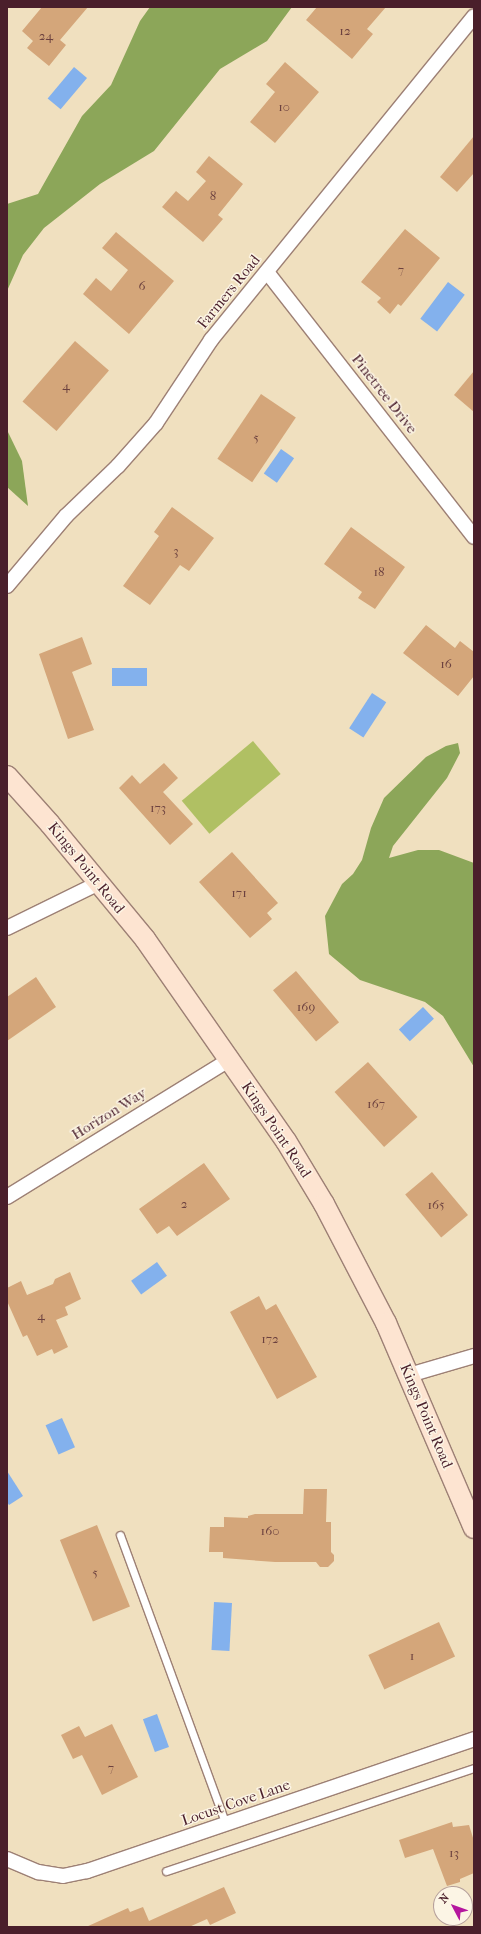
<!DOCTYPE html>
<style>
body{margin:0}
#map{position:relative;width:481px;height:1934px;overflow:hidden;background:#f0e0bf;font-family:"IM FELL French Canon",serif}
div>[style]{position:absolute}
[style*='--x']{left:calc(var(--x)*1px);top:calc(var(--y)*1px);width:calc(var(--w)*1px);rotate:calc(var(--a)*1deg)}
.green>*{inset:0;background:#b0c063;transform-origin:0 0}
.forest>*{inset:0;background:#8ca659}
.water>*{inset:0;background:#83b1ed;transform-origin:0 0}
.building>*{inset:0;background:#d4a67a;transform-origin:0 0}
.roads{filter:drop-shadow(1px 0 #9d8075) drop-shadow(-1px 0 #9d8075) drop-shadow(0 1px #9d8075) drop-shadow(0 -1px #9d8075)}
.service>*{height:7px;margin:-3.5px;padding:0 3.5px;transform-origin:3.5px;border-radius:3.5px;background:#fff}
.minor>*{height:14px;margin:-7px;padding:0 7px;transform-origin:7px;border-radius:7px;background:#fff}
.secondary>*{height:20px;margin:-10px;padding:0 10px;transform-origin:10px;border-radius:10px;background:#fde4d1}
span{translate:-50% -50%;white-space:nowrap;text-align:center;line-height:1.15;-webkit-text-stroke:3px #fcf5e5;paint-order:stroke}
.number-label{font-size:13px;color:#6c413f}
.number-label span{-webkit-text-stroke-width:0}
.street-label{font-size:15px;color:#4a1f2b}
.frame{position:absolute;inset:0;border:8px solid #4a1f2b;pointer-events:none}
.north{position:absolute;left:433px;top:1886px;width:40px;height:40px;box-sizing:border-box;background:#fcf5e5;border:1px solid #b59f9b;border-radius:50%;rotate:311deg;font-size:11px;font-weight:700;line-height:16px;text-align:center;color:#4a1f2b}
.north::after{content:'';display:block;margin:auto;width:14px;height:18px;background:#b5179e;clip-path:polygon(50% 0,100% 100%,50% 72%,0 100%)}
</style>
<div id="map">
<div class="green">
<div style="left:253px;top:741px;width:43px;height:93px;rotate:50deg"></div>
</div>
<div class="forest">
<div style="clip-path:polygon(150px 7px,292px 7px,267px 41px,220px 69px,154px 151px,100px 184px,44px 228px,23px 255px,7px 291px,7px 204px,38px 194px,82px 116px,111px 85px,140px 21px)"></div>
<div style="clip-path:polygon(7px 430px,22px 461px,28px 506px,7px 487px)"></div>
<div style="clip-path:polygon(458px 743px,460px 753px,447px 778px,393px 846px,389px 858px,418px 850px,439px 850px,474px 863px,474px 1067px,443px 1016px,425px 1002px,360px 980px,329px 954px,325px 916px,342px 884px,353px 874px,362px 860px,371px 828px,384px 798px,426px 757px,446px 746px)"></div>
</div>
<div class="water">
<div style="left:74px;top:67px;width:17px;height:41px;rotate:40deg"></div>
<div style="left:448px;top:282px;width:21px;height:46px;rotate:37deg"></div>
<div style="left:281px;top:449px;width:16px;height:30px;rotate:35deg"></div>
<div style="left:112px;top:668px;width:35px;height:18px"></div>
<div style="left:372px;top:693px;width:17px;height:42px;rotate:33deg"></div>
<div style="left:423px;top:1007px;width:16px;height:33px;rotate:47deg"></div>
<div style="left:157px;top:1262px;width:17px;height:32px;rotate:54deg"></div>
<div style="left:62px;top:1418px;width:32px;height:18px;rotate:66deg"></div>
<div style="clip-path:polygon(7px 1471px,23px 1496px,9px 1505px,7px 1502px)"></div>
<div style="left:214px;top:1602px;width:18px;height:48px;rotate:3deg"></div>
<div style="left:157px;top:1714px;width:35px;height:15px;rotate:70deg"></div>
</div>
<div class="building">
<div style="clip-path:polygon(42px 7px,88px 7px,60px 40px,66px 45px,49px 66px,27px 48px,33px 41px,22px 31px)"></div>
<div style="clip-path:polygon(317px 7px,386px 7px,367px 29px,373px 34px,352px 59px,306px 20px)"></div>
<div style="clip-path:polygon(285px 62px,319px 92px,275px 143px,250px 122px,275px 92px,266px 84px)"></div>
<div style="clip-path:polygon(474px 136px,474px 173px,457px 192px,440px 177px)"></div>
<div style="clip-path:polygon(209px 156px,243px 184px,218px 215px,223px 219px,203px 242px,162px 207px,176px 191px,188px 201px,206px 181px,196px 172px)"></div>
<div style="clip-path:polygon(405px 229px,440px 258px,401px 306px,398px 304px,390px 314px,377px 302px,381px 298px,361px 282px)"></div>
<div style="clip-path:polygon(116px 232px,174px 281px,129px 334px,83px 294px,96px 278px,111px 291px,128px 270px,102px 248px)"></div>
<div style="left:75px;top:341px;width:45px;height:80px;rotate:41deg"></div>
<div style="clip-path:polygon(474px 371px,474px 412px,454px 395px)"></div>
<div style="left:261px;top:394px;width:42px;height:78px;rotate:34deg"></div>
<div style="clip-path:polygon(172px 507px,214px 538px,189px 571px,180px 565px,150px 605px,123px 586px,159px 536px,154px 532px)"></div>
<div style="clip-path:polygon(351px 527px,405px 567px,375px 609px,358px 598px,362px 592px,324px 564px)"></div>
<div style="clip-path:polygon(426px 625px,455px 648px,460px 641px,474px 652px,474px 676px,458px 696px,403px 653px)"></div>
<div style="clip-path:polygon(82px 637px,92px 664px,72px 672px,94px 730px,68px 739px,39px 654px)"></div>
<div style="clip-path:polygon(164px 763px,178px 778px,163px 792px,193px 824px,170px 845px,119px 788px,132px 775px,140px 784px)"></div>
<div style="clip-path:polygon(232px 852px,278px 903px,267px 913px,272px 919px,250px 938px,199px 882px)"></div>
<div style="left:296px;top:971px;width:67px;height:30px;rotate:50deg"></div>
<div style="clip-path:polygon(36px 977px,56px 1007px,7px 1041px,7px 997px)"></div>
<div style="left:368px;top:1062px;width:74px;height:45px;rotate:48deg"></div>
<div style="clip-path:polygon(204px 1163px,230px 1199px,177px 1236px,169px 1226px,157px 1234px,139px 1209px)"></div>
<div style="left:432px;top:1172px;width:56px;height:35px;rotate:50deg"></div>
<div style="clip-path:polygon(70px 1272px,81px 1299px,65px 1307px,68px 1315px,56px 1320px,68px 1347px,54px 1354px,52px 1349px,37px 1356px,27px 1335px,23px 1337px,7px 1301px,7px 1288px,21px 1281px,27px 1295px,53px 1284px,55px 1279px)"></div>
<div style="clip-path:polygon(259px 1296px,266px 1310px,276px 1304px,317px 1377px,277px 1399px,230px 1312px)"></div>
<div style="clip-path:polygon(304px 1489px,327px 1489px,326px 1522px,331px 1522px,331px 1552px,334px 1555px,334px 1561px,328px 1567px,320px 1567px,316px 1562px,275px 1562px,223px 1558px,223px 1552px,209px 1552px,210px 1527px,224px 1527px,224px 1517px,248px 1518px,248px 1516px,255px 1514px,303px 1514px)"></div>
<div style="left:97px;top:1525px;width:88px;height:40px;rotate:68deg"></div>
<div style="left:439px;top:1622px;width:38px;height:78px;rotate:65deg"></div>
<div style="clip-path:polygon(112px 1724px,138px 1777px,102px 1795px,82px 1755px,73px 1759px,61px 1735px,79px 1726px,85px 1737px)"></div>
<div style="clip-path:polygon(452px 1822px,453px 1827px,469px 1825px,474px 1841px,474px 1873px,460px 1879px,460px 1882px,447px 1886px,433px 1849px,405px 1858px,399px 1840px)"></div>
<div style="clip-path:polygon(224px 1887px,236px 1913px,210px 1925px,207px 1919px,189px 1927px,86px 1927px,128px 1908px,130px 1912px,143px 1907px,149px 1921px)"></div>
</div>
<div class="roads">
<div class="service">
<div style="--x:120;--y:1535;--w:309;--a:69.9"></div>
<div style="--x:166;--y:1871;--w:325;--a:-18.5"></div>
</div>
<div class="minor">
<div style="--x:267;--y:272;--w:336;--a:52"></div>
<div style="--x:7;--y:586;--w:92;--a:-49.9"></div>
<div style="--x:66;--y:516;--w:72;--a:-43.9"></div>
<div style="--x:118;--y:466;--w:57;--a:-48.5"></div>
<div style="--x:156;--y:423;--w:100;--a:-56.5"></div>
<div style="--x:211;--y:340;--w:417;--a:-50.9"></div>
<div style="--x:7;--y:928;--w:102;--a:-26.1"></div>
<div style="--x:7;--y:1197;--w:261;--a:-31.7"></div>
<div style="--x:409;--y:1375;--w:68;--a:-16.3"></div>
<div style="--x:7;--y:1859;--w:34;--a:23"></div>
<div style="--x:38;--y:1872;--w:25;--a:9"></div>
<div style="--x:63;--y:1876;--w:25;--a:-12"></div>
<div style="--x:87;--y:1871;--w:409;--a:-18.8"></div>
</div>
<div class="secondary">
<div style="--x:7;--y:776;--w:64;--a:48.1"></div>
<div style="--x:50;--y:824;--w:149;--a:50.4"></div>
<div style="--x:145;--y:939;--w:246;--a:55.1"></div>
<div style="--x:286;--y:1141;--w:74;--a:58.9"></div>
<div style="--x:324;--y:1204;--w:134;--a:62.5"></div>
<div style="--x:386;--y:1323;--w:223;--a:66.8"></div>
</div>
</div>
<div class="number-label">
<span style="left:345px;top:31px">12</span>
<span style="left:46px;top:36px">24</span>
<span style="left:284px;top:107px">10</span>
<span style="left:213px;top:196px">8</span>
<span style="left:401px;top:270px">7</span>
<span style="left:142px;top:286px">6</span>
<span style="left:66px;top:386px">4</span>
<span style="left:256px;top:438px">5</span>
<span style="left:176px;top:551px">3</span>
<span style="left:379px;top:572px">18</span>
<span style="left:446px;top:664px">16</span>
<span style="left:158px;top:808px">173</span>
<span style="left:239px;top:893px">171</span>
<span style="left:306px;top:1007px">169</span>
<span style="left:376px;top:1104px">167</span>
<span style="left:184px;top:1204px">2</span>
<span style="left:436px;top:1205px">165</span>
<span style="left:41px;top:1316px">4</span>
<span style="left:270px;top:1339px">172</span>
<span style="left:270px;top:1531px">160</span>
<span style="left:95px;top:1573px">5</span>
<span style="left:412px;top:1656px">1</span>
<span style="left:111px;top:1768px">7</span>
<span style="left:454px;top:1853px">13</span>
</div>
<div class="street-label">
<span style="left:229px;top:292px;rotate:-51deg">Farmers Road</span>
<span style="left:384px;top:394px;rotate:52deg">Pinetree Drive</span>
<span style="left:86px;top:868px;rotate:51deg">Kings Point Road</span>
<span style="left:109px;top:1114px;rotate:-32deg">Horizon Way</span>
<span style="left:276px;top:1130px;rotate:56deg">Kings Point Road</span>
<span style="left:426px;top:1416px;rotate:67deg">Kings Point Road</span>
<span style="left:236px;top:1803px;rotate:-19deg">Locust Cove Lane</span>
</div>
<div class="frame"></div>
<div class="north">N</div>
</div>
